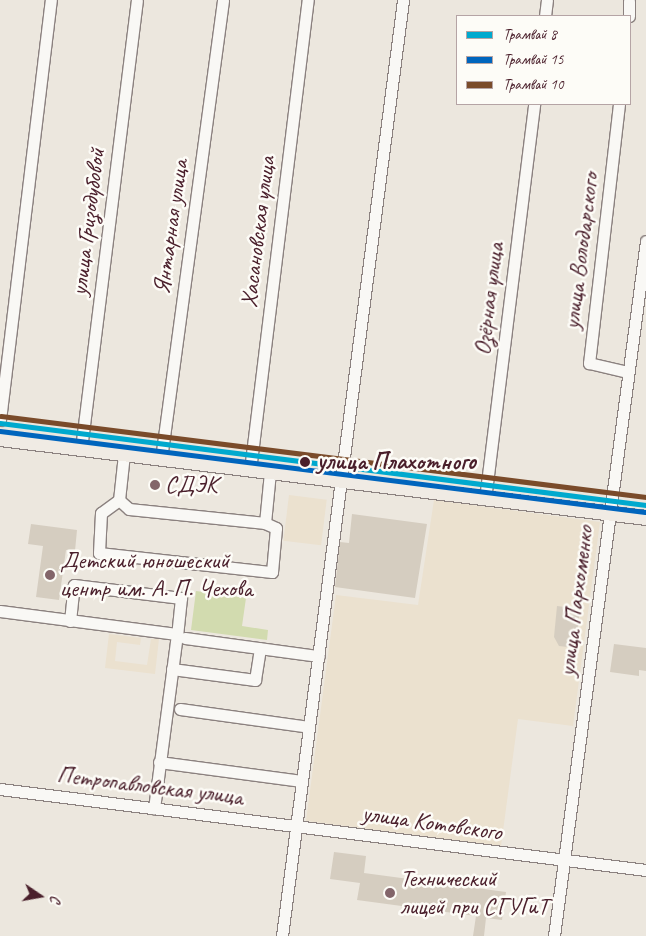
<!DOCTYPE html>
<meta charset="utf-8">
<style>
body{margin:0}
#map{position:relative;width:646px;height:936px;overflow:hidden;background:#ece7de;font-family:Caveat,sans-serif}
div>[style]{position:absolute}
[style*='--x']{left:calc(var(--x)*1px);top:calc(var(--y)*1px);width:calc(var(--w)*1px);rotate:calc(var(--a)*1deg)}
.built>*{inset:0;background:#ebe1cf;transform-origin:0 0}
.green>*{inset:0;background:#d2dbaf}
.building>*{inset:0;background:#d5cdc0}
.roads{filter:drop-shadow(1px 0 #8b817f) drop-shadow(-1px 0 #8b817f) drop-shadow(0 1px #8b817f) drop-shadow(0 -1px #8b817f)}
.minor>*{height:11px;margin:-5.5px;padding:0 5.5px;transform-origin:5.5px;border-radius:5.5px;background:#f9f8f5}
.major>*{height:14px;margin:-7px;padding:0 7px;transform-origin:7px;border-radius:7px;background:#f0ebe4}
.tram-1>*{height:5px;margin:-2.5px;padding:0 2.5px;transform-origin:2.5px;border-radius:2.5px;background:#00a9ce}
.tram-2>*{height:5px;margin:-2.5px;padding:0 2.5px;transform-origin:2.5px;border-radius:2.5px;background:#0065bd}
.tram-3>*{height:5px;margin:-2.5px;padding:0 2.5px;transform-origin:2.5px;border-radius:2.5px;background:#7a4b2a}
.dots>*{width:14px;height:14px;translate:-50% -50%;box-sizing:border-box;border:2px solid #fdfcf7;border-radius:50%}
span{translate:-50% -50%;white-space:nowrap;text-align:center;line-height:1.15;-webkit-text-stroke:5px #fdfcf7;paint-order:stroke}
.street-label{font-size:24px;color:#4a1f2b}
.stop-label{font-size:24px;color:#4a1f2b;font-weight:700}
.left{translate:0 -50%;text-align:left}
.poi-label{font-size:24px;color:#4a1f2b}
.legend{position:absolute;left:456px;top:15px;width:175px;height:90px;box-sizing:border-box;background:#fdfcf7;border:1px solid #b5a4a5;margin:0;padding:6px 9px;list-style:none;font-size:15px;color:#4a1f2b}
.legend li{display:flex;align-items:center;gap:10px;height:25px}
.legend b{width:25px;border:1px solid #b5a4a5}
.north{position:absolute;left:15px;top:871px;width:50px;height:50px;-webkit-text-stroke:4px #fdfcf7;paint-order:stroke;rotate:102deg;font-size:14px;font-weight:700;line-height:20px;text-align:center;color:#4a1f2b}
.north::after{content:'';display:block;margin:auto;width:18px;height:22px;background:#4a1f2b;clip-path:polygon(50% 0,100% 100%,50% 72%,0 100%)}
</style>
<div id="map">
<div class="built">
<div style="left:289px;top:495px;width:38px;height:46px;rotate:7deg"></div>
<div style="clip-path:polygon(434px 500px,600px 522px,573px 726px,518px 719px,501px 846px,306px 821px,336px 595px,418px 605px)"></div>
<div style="clip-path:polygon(109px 634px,141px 638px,140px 645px,117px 642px,115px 661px,147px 665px,151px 639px,159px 639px,155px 674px,105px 668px)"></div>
</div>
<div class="green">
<div style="clip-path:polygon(196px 591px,246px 598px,242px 626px,268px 630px,267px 640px,191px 630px)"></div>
</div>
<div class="building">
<div style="clip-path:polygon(352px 514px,427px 524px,415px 598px,335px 587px,340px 542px,349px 543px)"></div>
<div style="clip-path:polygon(31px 524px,77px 530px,75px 551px,66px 550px,59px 600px,36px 597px,43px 546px,28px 544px)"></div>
<div style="clip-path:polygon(557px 606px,580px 609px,576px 648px,559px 646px,554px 637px)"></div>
<div style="clip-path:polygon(614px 644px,646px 648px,646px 671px,639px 670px,639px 676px,610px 672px)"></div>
<div style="clip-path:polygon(334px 852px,366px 856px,364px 873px,506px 892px,502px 920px,486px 918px,484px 936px,473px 936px,476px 916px,357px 900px,360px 883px,330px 879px)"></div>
</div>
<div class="roads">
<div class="minor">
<div style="--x:629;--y:1;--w:15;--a:90"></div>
<div style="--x:545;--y:16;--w:16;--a:-83"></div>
<div style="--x:619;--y:104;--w:261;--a:96.6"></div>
<div style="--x:589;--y:363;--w:39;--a:13"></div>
<div style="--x:0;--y:420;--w:423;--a:-83.1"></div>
<div style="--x:81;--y:449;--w:452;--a:-82.9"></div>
<div style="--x:124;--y:454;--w:46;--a:96.2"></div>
<div style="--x:119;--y:500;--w:13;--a:42"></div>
<div style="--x:129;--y:509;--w:137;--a:5.9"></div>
<div style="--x:265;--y:523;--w:51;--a:-84.4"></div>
<div style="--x:161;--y:459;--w:463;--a:-82.3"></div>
<div style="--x:250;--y:470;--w:474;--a:-83"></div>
<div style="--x:485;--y:499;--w:398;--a:-82.9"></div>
<div style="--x:119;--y:500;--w:22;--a:144"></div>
<div style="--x:101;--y:513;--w:40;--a:92.9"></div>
<div style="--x:99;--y:553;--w:174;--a:6.3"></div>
<div style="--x:272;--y:572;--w:44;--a:-84.8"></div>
<div style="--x:276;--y:528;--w:12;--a:-156"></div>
<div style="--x:0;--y:611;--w:178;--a:7.4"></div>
<div style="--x:177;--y:634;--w:176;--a:97.5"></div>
<div style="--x:70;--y:621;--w:36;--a:-84"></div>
<div style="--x:74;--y:585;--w:108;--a:6.9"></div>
<div style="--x:181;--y:598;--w:36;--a:96"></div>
<div style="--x:185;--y:638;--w:135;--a:7.7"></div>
<div style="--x:172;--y:669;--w:84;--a:7.5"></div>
<div style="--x:255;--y:680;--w:32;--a:-81"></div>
<div style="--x:180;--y:709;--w:130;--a:7.9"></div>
<div style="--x:159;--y:762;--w:144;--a:7.6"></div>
<div style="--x:0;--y:789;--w:651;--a:7.15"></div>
<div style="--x:282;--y:936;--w:944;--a:-82.63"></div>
<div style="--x:554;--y:936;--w:701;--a:-82.46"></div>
</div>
<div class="major">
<div style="--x:0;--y:439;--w:651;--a:6.97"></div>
</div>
</div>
<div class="tram-1">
<div style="--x:0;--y:423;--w:651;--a:7.23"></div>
</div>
<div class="tram-2">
<div style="--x:0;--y:431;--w:650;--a:7.16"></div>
</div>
<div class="tram-3">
<div style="--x:1;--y:416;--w:650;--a:7.16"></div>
</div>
<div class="dots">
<div style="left:305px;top:462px;background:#4a1f2b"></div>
<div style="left:155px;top:485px;background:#83656a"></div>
<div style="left:50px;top:575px;background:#83656a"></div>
<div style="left:390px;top:893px;background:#83656a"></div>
</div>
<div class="street-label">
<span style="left:88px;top:222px;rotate:-83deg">улица Гризодубовой</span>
<span style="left:171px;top:227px;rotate:-82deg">Янтарная улица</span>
<span style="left:258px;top:232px;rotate:-83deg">Хасановская улица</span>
<span style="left:581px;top:251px;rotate:-83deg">улица Володарского</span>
<span style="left:489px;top:299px;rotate:-83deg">Озёрная улица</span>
<span style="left:576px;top:601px;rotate:-83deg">улица Пархоменко</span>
<span style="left:150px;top:786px;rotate:7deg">Петропавловская улица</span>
<span style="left:432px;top:823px;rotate:8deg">улица Котовского</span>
</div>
<div class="stop-label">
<span class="left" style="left:317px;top:462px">улица Плахотного</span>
</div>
<div class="poi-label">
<span class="left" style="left:165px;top:485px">СДЭК</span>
<span class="left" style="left:60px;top:575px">Детский юношеский<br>центр им. А. П. Чехова</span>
<span class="left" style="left:400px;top:893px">Технический<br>лицей при СГУГиТ</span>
</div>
<ul class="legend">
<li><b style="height:6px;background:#00a9ce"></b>Трамвай 8</li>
<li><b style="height:6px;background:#0065bd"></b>Трамвай 15</li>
<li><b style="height:6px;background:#7a4b2a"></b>Трамвай 10</li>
</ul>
<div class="north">С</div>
</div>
